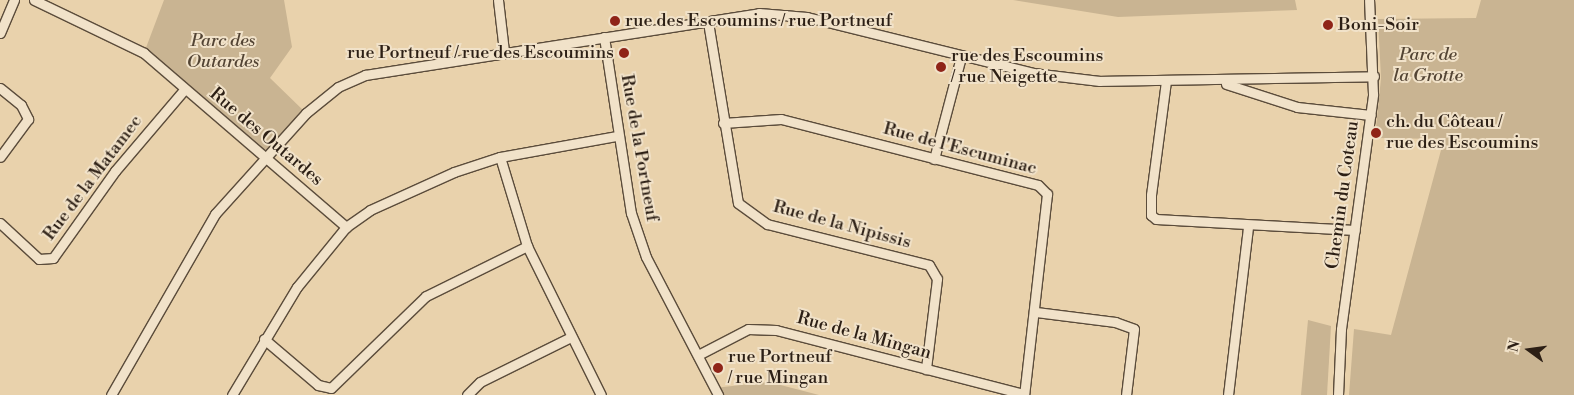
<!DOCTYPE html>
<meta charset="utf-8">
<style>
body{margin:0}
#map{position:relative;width:1574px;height:395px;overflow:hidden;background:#e9d2ac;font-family:"Libre Bodoni",serif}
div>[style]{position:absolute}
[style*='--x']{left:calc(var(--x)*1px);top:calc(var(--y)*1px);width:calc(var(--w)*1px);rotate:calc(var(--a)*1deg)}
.green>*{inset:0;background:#c9b492}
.roads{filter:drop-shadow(1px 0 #5b4c3b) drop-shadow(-1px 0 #5b4c3b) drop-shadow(0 1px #5b4c3b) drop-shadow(0 -1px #5b4c3b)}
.minor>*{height:9px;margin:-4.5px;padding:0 4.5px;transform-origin:4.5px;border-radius:4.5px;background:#f1e2c9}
.dots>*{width:14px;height:14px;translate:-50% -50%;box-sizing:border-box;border:2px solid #f1e2c9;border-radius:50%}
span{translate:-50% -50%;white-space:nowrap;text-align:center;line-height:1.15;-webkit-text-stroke:4px #f1e2c9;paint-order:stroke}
.poi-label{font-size:18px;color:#2c1f15}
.left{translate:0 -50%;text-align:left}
.right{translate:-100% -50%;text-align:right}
.park-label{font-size:18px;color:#534434;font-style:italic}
.street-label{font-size:18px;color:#2c1f15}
.north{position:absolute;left:1504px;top:325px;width:50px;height:50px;-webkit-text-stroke:4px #f1e2c9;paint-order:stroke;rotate:284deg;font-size:14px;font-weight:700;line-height:20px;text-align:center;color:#2c1f15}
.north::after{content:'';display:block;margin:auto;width:18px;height:22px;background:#2c1f15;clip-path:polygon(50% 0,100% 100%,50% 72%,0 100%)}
</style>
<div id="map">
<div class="green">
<div style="clip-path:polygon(164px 0,284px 0,292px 47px,270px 78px,306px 113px,268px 158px,144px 53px)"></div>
<div style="clip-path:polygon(1013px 0,1295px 0,1297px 10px,1118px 17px)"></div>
<div style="clip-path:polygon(1481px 0,1574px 0,1574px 395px,1349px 395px,1354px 329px,1391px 335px,1444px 139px,1375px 138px,1381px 78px,1378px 19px,1476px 18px)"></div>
<div style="clip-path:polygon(1308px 320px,1331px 326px,1327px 395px,1301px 395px)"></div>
<div style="clip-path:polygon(769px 382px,819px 395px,717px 395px,714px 388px)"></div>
</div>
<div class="roads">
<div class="minor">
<div style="--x:34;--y:0;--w:122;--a:25.7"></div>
<div style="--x:144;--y:53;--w:267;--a:40.7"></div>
<div style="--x:498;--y:0;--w:51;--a:83.3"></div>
<div style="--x:708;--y:22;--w:183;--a:80.6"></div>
<div style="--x:738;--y:203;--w:36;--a:36"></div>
<div style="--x:767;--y:224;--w:167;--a:14.2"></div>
<div style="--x:929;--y:265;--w:16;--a:60"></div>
<div style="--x:937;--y:279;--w:91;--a:97"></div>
<div style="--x:0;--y:33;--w:36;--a:-67"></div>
<div style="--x:604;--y:37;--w:178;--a:81.3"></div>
<div style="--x:631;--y:213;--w:46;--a:71.2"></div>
<div style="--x:646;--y:257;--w:156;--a:62.4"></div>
<div style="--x:1166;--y:81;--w:115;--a:97.5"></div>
<div style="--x:1151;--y:195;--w:20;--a:90"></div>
<div style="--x:1151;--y:215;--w:6;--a:39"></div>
<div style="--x:1156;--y:219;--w:199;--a:3.2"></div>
<div style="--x:1226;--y:84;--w:75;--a:17.9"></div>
<div style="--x:1297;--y:107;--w:74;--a:6.2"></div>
<div style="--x:0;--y:88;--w:27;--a:39"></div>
<div style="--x:21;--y:105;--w:16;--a:63"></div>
<div style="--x:28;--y:119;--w:47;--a:126.4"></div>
<div style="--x:723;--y:123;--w:58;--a:-3.9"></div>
<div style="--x:781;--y:119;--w:265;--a:14.4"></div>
<div style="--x:1038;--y:185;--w:13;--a:45"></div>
<div style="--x:1047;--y:194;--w:202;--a:96.5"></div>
<div style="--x:500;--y:157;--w:93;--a:73.1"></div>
<div style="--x:527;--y:246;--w:166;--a:63.6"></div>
<div style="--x:934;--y:159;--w:106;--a:-75.2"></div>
<div style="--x:0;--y:223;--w:53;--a:42.7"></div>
<div style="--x:39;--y:259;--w:14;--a:-4"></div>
<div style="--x:53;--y:258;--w:107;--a:-54.5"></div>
<div style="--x:115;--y:171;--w:106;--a:-49.6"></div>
<div style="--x:1036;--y:312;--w:80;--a:7.2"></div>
<div style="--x:1115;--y:322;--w:20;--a:20"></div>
<div style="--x:1134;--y:329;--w:66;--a:96.9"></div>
<div style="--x:264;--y:339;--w:71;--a:40.4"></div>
<div style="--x:318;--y:385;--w:13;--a:13"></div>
<div style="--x:331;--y:388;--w:132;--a:-44.1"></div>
<div style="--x:426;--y:296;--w:113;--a:-26.3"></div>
<div style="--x:698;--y:355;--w:56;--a:-27.5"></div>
<div style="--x:748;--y:329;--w:28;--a:2"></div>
<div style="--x:776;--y:330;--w:256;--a:14.5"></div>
<div style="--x:111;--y:395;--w:209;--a:-60.1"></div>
<div style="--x:215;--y:214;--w:136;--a:-48"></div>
<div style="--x:306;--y:113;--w:41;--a:-39.1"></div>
<div style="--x:338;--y:87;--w:30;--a:-24"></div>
<div style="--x:365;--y:75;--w:399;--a:-8.9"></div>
<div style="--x:759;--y:13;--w:48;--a:4.8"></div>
<div style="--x:807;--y:17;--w:233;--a:13.9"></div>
<div style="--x:1033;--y:73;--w:67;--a:6.8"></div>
<div style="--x:1100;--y:81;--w:274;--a:-1"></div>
<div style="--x:232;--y:395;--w:126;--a:-59"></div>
<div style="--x:297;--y:287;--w:77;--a:-50.8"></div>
<div style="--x:346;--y:227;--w:29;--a:-35"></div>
<div style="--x:370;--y:210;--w:92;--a:-24.3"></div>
<div style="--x:454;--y:172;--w:48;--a:-18.1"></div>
<div style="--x:500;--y:157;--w:119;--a:-10.2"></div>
<div style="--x:467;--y:395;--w:18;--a:-45"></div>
<div style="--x:480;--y:382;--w:102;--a:-26.3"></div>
<div style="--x:1228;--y:395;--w:169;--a:-83.2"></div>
<div style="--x:1338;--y:395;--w:66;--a:-87.4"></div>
<div style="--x:1341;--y:329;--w:237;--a:-82.2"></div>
<div style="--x:1373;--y:94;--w:94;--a:-92.4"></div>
</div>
</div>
<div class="dots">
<div style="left:615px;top:21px;background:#8f2418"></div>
<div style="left:1328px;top:25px;background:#8f2418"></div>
<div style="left:624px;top:53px;background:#8f2418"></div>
<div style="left:941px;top:67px;background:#8f2418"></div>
<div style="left:1376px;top:133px;background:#8f2418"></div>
<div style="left:718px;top:368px;background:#8f2418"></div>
</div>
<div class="poi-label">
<span class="left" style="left:625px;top:21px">rue des Escoumins / rue Portneuf</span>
<span class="left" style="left:1338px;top:25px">Boni-Soir</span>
<span class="right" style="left:614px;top:53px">rue Portneuf / rue des Escoumins</span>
<span class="left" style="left:951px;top:67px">rue des Escoumins<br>/ rue Neigette</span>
<span class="left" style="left:1386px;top:133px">ch. du Côteau /<br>rue des Escoumins</span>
<span class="left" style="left:728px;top:368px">rue Portneuf<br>/ rue Mingan</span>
</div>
<div class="park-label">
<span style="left:223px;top:52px">Parc des<br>Outardes</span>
<span style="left:1428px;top:66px">Parc de<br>la Grotte</span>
</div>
<div class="street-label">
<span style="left:266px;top:137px;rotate:40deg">Rue des Outardes</span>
<span style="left:639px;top:148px;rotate:80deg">Rue de la Portneuf</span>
<span style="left:960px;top:149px;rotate:15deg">Rue de l'Escuminac</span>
<span style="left:93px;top:178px;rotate:-53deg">Rue de la Matamec</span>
<span style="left:1343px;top:195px;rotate:-82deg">Chemin du Coteau</span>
<span style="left:842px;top:225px;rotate:15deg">Rue de la Nipissis</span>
<span style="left:864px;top:336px;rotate:15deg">Rue de la Mingan</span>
</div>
<div class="north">N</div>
</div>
